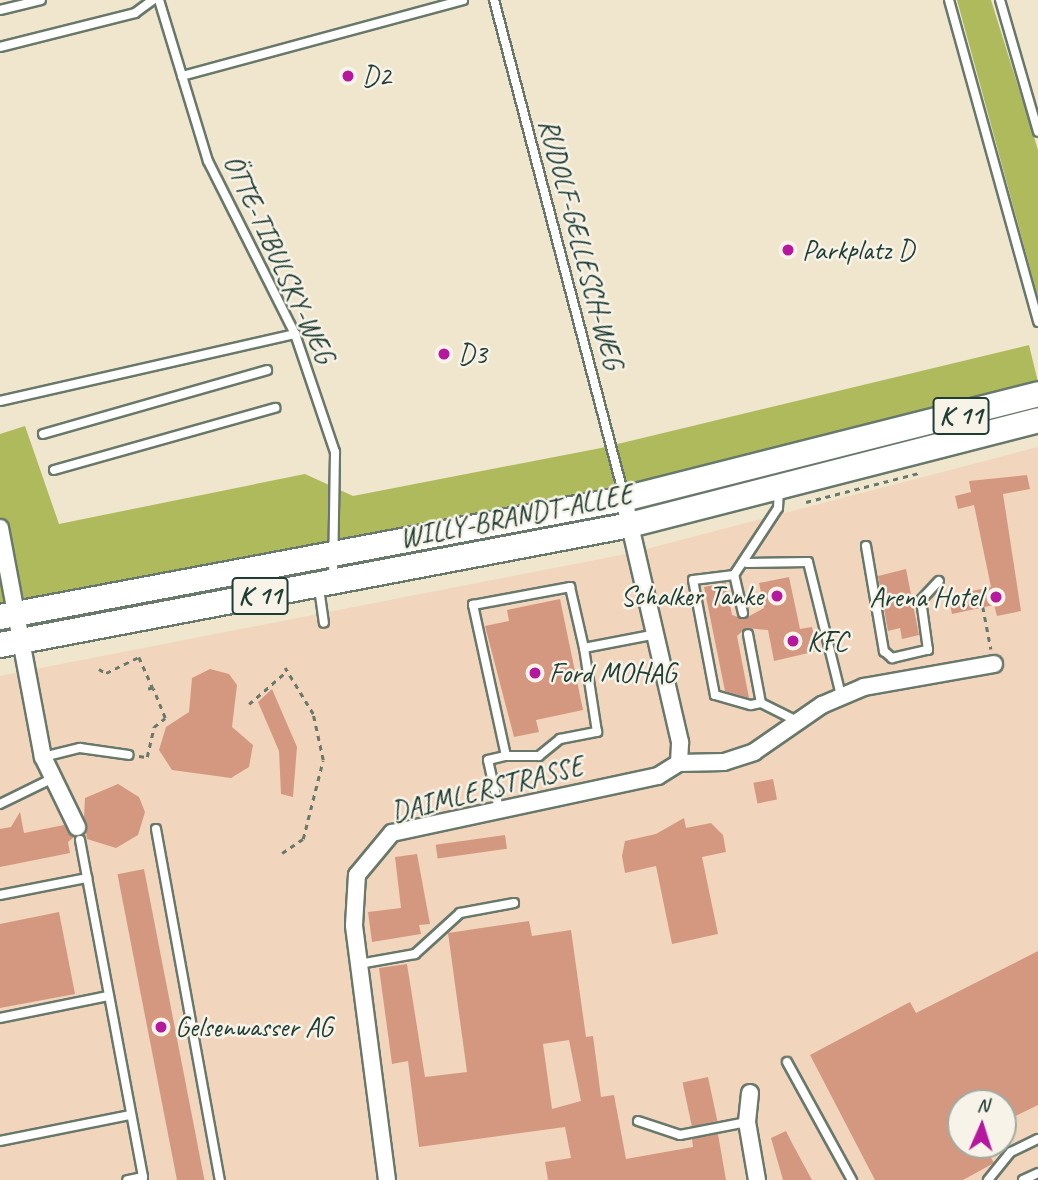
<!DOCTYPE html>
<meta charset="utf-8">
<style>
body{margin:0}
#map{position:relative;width:1038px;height:1180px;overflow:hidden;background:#efe6cd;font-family:Caveat,sans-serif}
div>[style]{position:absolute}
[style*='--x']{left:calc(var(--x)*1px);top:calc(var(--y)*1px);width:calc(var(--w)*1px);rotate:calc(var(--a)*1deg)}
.built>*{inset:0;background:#f2d5bd}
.green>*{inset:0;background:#aeba5c}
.building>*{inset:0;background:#d49881;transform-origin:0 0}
.path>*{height:2.5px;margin-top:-1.25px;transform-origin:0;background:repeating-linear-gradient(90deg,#68786a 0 5px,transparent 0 10px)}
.roads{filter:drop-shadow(2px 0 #68786a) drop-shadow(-2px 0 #68786a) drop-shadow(0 2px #68786a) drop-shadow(0 -2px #68786a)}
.service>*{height:8px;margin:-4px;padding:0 4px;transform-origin:4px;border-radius:4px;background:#fff}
.minor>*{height:16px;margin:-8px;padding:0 8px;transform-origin:8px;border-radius:8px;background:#fff}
.primary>*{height:24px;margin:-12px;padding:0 12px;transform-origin:12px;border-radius:12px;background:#fff}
.dots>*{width:19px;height:19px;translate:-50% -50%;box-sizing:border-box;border:4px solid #f7f3e8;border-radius:50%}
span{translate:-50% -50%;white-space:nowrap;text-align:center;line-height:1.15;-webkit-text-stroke:5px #f7f3e8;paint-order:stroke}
.shield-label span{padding:2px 5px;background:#f7f3e8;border:2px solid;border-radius:5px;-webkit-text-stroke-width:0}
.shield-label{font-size:26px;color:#1f3d34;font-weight:700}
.poi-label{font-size:28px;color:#1f3d34}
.left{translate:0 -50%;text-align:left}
.right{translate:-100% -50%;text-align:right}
.street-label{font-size:28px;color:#1f3d34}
.north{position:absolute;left:947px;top:1089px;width:70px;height:70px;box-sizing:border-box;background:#f7f3e8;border:2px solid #a1aaa0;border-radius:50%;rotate:3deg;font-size:19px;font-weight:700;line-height:28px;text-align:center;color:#1f3d34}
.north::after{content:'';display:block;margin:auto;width:24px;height:32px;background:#b5179e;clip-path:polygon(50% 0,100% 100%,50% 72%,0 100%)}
</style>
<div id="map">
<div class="built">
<div style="clip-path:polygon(evenodd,1038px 447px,1038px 1180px,0 1180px,0 676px,631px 553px,1038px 447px,961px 1103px,1003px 1103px,1003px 1145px,961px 1145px,961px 1103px)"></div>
</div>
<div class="green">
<div style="clip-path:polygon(957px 0,991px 0,1038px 150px,1038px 297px)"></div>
<div style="clip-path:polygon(1029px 345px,1038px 382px,632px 488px,0 603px,0 434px,25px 426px,59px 524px,305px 474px,353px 496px,601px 448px)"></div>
</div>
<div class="building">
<div style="clip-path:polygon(1027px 475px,1030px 489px,1003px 494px,1021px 611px,997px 616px,994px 605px,952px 614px,948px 596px,991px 587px,974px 505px,958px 509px,955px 496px,971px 492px,969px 481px)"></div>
<div style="clip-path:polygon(906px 569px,919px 635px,902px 639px,900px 628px,888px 631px,878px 576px)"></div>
<div style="clip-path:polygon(789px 577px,800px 629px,812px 627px,817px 651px,774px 661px,768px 630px,746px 628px,737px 636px,749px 698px,725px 691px,704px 587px,726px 583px,732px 615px,744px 619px,764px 608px,759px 583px)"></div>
<div style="clip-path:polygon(560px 599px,583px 710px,536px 720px,539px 732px,514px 737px,485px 626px,509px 621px,507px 610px)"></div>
<div style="clip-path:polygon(210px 669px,229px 674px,237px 685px,232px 727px,253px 745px,249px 767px,231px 778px,172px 770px,159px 750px,166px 727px,189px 712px,192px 678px)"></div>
<div style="clip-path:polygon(272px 689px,297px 747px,293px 797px,281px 794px,279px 751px,258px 702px)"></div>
<div style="left:773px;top:779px;width:21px;height:20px;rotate:79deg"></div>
<div style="clip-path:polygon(118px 784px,139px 797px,145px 812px,138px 835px,116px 848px,87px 839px,84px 817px,85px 798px)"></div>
<div style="clip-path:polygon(20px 812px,24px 833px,64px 825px,74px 837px,68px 842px,70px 853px,0 867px,0 829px,11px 827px)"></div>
<div style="clip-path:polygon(684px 818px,686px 828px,711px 823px,723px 835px,726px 852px,702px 857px,718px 934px,672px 944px,656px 866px,625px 873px,622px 856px,625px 841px,656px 834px)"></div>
<div style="left:505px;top:835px;width:14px;height:70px;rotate:82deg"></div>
<div style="clip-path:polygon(417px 854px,430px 924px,419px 925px,421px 934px,372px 942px,368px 912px,401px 908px,395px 857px)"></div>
<div style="left:144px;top:869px;width:317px;height:27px;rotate:79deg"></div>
<div style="clip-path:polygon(59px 912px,75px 994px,0 1008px,0 924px)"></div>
<div style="clip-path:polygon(evenodd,529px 921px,532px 936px,571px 930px,586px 1037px,593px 1036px,601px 1097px,614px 1095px,626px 1159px,693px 1147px,692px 1139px,718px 1134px,726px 1180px,548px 1180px,545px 1162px,571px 1158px,565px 1127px,419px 1147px,408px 1061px,392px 1064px,379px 968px,407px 964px,425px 1077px,467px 1072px,448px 933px,529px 921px,569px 1040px,581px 1101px,552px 1109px,543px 1044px,569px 1040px)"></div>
<div style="clip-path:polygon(1038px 951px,1038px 1105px,1003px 1122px,1003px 1103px,961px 1103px,961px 1145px,984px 1145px,994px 1163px,963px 1180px,875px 1180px,810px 1055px,910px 1002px,916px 1013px)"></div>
<div style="left:708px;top:1077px;width:45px;height:26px;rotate:78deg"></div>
<div style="clip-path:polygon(786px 1131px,792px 1143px,812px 1180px,783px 1180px,771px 1138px)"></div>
</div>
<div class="path">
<div style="--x:806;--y:502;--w:117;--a:-14.4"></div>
<div style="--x:983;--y:607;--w:43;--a:79.2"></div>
<div style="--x:99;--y:669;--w:8;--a:30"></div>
<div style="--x:106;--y:673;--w:37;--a:-26"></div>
<div style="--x:139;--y:657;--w:34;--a:66"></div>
<div style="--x:153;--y:688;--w:5;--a:169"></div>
<div style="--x:249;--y:704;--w:50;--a:-41"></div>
<div style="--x:139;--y:756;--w:8;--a:7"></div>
<div style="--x:147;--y:757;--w:31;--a:-77"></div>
<div style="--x:154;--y:727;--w:14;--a:-39"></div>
<div style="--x:165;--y:718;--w:32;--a:-112"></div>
<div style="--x:282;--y:853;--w:25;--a:-34"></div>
<div style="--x:303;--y:839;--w:81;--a:-75.8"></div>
<div style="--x:323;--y:760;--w:47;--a:-102.3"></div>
<div style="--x:313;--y:714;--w:54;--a:-121.3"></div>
</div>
<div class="roads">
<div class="service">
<div style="--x:159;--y:0;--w:168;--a:73.1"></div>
<div style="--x:208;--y:161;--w:194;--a:63.3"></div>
<div style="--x:295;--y:334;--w:125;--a:71.3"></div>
<div style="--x:335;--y:452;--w:127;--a:90.9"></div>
<div style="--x:494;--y:0;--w:513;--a:75.31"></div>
<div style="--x:949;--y:0;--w:334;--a:74.5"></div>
<div style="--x:1000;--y:0;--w:137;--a:73.9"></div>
<div style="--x:0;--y:10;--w:42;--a:-13.7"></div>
<div style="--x:0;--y:47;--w:139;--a:-14.1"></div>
<div style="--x:135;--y:13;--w:22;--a:-36"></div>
<div style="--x:182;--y:76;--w:291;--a:-15.1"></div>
<div style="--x:0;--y:401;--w:303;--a:-12.8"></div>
<div style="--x:43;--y:434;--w:233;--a:-15.9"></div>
<div style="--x:54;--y:470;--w:230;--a:-15.7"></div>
<div style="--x:866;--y:546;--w:107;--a:80.3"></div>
<div style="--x:884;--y:651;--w:11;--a:41"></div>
<div style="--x:892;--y:658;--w:37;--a:-13"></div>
<div style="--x:928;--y:650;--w:50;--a:-98"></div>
<div style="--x:921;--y:600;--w:26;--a:-47"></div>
<div style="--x:747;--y:563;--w:61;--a:-0.9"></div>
<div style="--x:808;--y:562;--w:137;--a:76.1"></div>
<div style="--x:734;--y:575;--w:41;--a:173"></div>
<div style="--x:693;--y:580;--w:117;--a:79.2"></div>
<div style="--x:715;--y:695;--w:37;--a:16"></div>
<div style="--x:751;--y:705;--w:10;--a:-11"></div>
<div style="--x:761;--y:703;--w:70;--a:-100.7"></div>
<div style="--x:319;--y:588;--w:35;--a:82"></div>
<div style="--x:743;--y:613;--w:39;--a:-103"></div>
<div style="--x:734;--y:575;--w:80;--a:-56.7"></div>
<div style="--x:778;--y:508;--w:18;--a:-87"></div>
<div style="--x:761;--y:703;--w:40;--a:26.6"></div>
<div style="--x:506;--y:756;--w:33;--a:0"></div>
<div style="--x:539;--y:756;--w:27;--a:-39"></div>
<div style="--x:560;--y:739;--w:38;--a:-11"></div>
<div style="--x:597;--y:732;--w:85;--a:-98.8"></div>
<div style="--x:43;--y:757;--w:38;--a:-14"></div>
<div style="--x:80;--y:748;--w:49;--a:8.1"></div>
<div style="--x:0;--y:804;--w:55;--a:-26.1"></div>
<div style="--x:499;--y:809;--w:50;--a:-102.7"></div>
<div style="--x:488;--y:760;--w:18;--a:-13"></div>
<div style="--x:506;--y:756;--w:155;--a:-102.3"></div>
<div style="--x:473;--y:605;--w:99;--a:-10.5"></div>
<div style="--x:570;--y:587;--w:63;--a:77.1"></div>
<div style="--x:584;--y:648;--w:74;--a:-10.9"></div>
<div style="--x:156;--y:829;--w:357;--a:79.7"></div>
<div style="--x:80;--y:840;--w:343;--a:79.4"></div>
<div style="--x:143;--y:1177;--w:16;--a:169"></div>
<div style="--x:0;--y:895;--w:89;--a:-11.1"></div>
<div style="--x:359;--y:964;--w:57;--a:-10.1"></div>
<div style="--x:415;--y:954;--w:61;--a:-42.3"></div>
<div style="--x:460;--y:913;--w:55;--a:-10.5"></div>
<div style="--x:0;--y:1018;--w:110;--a:-11.5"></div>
<div style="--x:787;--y:1062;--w:135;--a:61.2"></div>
<div style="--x:638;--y:1121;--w:44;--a:18.4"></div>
<div style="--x:680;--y:1135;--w:68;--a:-11"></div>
<div style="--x:0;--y:1141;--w:133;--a:-11.3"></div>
<div style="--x:988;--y:1180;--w:36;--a:-51"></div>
<div style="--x:1011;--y:1152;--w:30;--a:-26"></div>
<div style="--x:1023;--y:1180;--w:17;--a:-25"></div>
</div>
<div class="minor">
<div style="--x:0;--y:528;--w:233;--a:79.4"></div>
<div style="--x:43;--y:757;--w:78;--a:64.1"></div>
<div style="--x:679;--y:763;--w:45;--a:-1.3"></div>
<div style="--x:724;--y:762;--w:32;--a:-18"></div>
<div style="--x:754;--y:752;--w:83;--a:-34.7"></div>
<div style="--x:822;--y:705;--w:46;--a:-23.2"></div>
<div style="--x:864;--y:687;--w:132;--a:-10"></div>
<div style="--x:750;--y:1093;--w:29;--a:96"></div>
<div style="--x:747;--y:1122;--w:59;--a:80.2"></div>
<div style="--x:387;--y:1180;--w:257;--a:-97.4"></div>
<div style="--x:354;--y:925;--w:50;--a:-86.6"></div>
<div style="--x:357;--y:875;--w:55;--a:-50.2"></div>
<div style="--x:392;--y:833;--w:272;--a:-12.1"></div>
<div style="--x:658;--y:776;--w:25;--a:-32"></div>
<div style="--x:679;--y:763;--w:21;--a:-87"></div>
<div style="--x:680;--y:742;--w:249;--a:-103"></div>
</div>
<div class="primary">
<div style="--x:0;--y:617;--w:635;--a:-10.71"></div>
<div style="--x:624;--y:499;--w:427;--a:-14.2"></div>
<div style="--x:0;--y:645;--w:641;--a:-10.78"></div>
<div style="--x:630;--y:525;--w:421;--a:-14.4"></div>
</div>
</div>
<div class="dots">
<div style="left:348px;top:76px;background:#b5179e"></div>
<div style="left:788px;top:250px;background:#b5179e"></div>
<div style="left:444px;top:354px;background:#b5179e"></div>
<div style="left:777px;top:596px;background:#b5179e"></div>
<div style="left:996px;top:597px;background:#b5179e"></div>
<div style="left:793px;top:641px;background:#b5179e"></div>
<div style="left:535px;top:673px;background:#b5179e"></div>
<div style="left:161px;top:1027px;background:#b5179e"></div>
</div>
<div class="shield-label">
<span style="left:961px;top:416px">K 11</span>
<span style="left:260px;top:596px">K 11</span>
</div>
<div class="poi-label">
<span class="left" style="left:362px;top:76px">D2</span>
<span class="left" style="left:802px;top:250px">Parkplatz D</span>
<span class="left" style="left:458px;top:354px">D3</span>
<span class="right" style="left:763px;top:596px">Schalker Tanke</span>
<span class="right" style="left:982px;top:597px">Arena Hotel</span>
<span class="left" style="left:807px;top:641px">KFC</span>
<span class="left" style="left:549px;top:673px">Ford MOHAG</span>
<span class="left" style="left:175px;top:1027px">Gelsenwasser AG</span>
</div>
<div class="street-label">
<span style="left:581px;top:244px;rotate:75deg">RUDOLF-GELLESCH-WEG</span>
<span style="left:279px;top:259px;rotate:65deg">ÖTTE-TIBULSKY-WEG</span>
<span style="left:516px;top:516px;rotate:-11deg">WILLY-BRANDT-ALLEE</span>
<span style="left:487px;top:789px;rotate:-14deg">DAIMLERSTRASSE</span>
</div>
<div class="north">N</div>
</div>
